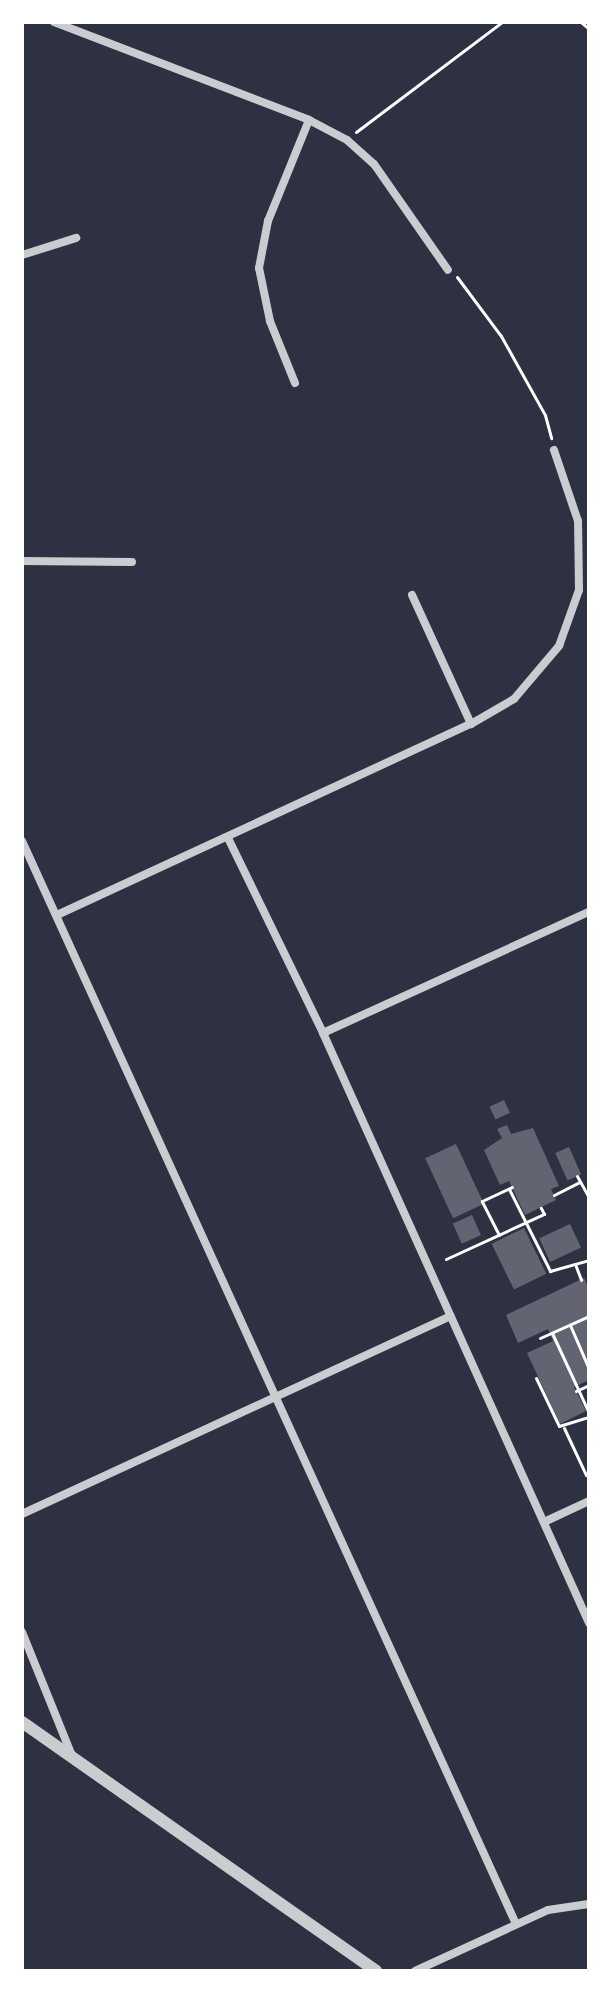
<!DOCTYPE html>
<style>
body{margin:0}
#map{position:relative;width:611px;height:1993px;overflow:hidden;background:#2d3142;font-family:"Nunito Sans",sans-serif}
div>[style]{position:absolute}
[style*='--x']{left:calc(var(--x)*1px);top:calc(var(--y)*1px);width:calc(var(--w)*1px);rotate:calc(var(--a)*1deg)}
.building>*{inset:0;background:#626471;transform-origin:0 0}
.path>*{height:3px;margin:-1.5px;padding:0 1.5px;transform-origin:1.5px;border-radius:1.5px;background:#fff}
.minor>*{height:8px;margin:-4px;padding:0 4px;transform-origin:4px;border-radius:4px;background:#caccd0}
.tertiary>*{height:12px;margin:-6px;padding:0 6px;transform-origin:6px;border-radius:6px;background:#caccd0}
span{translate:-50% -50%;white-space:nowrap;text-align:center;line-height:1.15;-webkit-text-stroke:8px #fff;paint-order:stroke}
.frame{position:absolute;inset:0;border:24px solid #fff;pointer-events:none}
</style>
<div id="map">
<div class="building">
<div style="left:504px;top:1100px;width:14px;height:16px;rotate:65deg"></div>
<div style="clip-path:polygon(507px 1125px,511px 1134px,533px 1128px,559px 1186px,551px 1189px,556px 1200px,525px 1215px,509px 1181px,500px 1185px,484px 1150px,502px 1138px,497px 1129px)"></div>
<div style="left:456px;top:1144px;width:66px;height:34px;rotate:65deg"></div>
<div style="left:569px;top:1147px;width:30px;height:15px;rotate:66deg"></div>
<div style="left:472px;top:1215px;width:22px;height:21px;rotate:66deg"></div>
<div style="left:570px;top:1224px;width:26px;height:34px;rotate:65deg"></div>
<div style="left:524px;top:1228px;width:51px;height:36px;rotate:64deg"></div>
<div style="clip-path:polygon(584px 1278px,589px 1288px,589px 1380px,574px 1387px,586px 1411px,560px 1424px,527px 1353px,553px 1341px,548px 1329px,518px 1343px,506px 1315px)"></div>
</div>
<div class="path">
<div style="--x:581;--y:22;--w:11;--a:41"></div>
<div style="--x:356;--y:132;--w:183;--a:-37"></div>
<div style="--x:457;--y:277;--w:74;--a:53.3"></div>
<div style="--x:501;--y:336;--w:90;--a:60.9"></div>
<div style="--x:545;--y:415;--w:24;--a:75"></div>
<div style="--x:577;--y:1176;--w:25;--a:61"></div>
<div style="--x:509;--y:1189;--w:92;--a:63.4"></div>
<div style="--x:550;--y:1271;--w:41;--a:-15.8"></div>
<div style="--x:554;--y:1195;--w:29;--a:-27"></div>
<div style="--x:499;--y:1235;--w:38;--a:-117"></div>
<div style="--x:482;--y:1201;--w:33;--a:-25"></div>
<div style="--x:446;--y:1259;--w:108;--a:-24.7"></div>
<div style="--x:544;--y:1214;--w:7;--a:-117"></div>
<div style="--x:575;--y:1264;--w:17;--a:69"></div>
<div style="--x:570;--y:1325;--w:48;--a:66.6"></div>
<div style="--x:552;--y:1333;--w:88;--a:65.2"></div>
<div style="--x:540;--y:1338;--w:54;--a:-24.2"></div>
<div style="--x:536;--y:1378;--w:53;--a:64.4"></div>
<div style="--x:559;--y:1426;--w:31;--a:-17"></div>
<div style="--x:576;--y:1391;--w:14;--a:-25"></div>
<div style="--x:564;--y:1428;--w:52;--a:64.9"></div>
</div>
<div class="minor">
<div style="--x:54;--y:22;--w:273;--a:21"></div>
<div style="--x:309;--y:120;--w:43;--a:27.8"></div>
<div style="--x:347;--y:140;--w:36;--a:42"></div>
<div style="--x:374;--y:164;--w:129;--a:55.1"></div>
<div style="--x:22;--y:255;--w:57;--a:-17.5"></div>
<div style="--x:295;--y:383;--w:67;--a:-112"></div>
<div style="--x:270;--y:321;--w:54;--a:-101.7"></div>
<div style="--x:259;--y:268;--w:48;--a:-79.2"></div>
<div style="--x:268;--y:221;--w:109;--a:-67.9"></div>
<div style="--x:22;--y:561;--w:110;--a:0.5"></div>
<div style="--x:412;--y:595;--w:142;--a:65.4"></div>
<div style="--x:228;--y:838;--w:217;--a:64"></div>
<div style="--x:323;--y:1033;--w:647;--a:65.73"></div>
<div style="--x:22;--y:841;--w:1190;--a:65.48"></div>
<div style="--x:57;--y:915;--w:456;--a:-24.8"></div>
<div style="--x:471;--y:724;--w:50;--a:-30.2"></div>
<div style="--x:514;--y:699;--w:70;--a:-49.7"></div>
<div style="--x:559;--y:646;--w:59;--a:-70.3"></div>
<div style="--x:579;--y:590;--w:69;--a:-90.8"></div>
<div style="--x:578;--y:521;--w:75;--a:-108.7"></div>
<div style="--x:323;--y:1033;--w:292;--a:-24.5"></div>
<div style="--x:22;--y:1514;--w:472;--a:-24.8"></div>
<div style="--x:544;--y:1522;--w:50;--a:-25"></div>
<div style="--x:22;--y:1632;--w:134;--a:68"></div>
<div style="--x:415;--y:1971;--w:146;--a:-24.6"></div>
<div style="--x:548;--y:1910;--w:41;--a:-8.3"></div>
</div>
<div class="tertiary">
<div style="--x:22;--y:1722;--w:433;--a:35.1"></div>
</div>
<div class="frame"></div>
</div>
